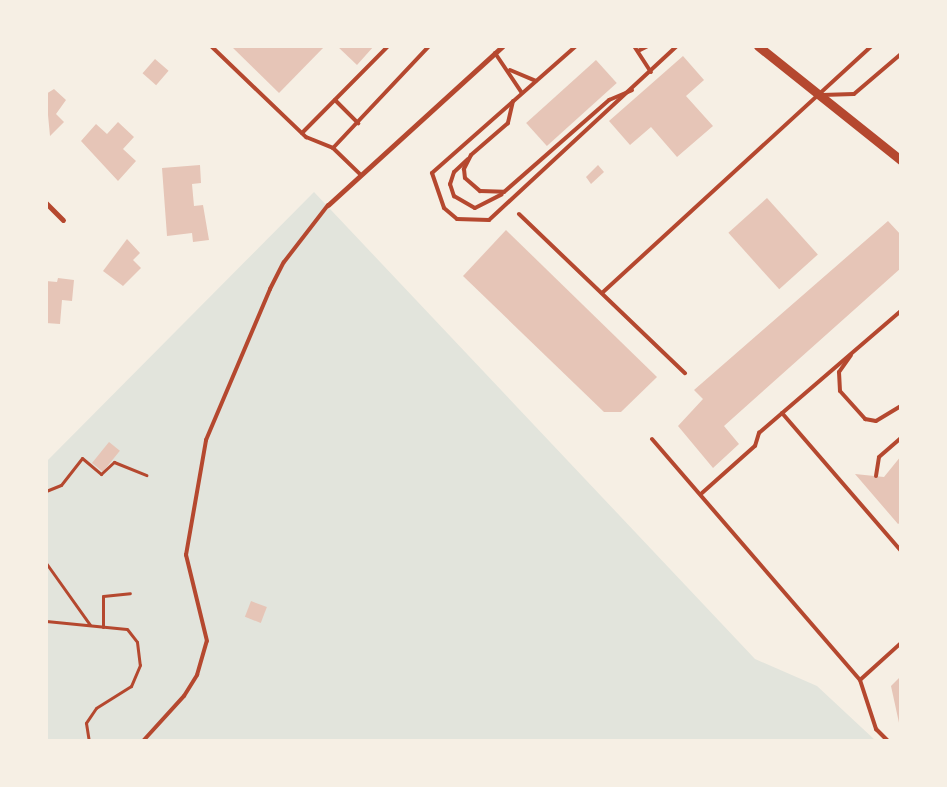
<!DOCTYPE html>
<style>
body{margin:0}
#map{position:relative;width:947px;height:787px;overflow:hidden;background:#f6efe4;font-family:Raleway,sans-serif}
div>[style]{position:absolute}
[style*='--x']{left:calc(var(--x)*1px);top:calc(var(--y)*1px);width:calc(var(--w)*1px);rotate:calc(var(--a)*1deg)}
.green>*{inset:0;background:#e2e4dc}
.building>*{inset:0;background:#e6c5b7;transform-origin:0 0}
.path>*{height:3px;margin:-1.5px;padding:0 1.5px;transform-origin:1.5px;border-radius:1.5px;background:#b5482f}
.service>*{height:4px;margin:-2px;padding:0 2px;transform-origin:2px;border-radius:2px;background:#b5482f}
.minor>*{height:5px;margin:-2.5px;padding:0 2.5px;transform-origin:2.5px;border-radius:2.5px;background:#b5482f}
.tertiary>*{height:9px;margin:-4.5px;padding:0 4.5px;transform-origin:4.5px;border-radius:4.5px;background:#b5482f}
span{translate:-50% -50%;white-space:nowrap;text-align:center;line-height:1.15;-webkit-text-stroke:4px #f6efe4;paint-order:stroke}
.frame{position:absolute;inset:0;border:48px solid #f6efe4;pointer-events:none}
</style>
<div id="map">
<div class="green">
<div style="clip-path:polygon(314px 192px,755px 659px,817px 686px,876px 741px,46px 741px,46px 462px)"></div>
</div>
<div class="building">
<div style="clip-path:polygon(231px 46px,325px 46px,279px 93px)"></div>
<div style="clip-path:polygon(337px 46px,374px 46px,357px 65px)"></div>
<div style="clip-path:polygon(683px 56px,704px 80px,686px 96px,713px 126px,677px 157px,651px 127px,630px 145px,609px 121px)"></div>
<div style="left:155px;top:59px;width:18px;height:19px;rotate:41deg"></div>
<div style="left:596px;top:60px;width:31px;height:94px;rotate:48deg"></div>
<div style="clip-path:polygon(54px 89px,66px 100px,56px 114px,64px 122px,50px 136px,46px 94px)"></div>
<div style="clip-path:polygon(118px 122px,134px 137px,123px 149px,136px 161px,118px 181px,81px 141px,96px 124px,107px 134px)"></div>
<div style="clip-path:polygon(200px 165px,201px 183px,192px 184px,194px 206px,203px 205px,209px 240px,193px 242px,192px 233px,167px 236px,162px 168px)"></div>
<div style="clip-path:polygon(598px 165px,604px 172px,591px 184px,586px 177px)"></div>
<div style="left:767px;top:198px;width:76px;height:52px;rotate:48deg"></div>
<div style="clip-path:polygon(888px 221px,901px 235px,901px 268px,724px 426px,739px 444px,713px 468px,678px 426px,703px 399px,694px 390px)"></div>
<div style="clip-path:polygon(506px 230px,657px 377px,621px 412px,604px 412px,463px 276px)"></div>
<div style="clip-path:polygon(127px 239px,140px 253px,133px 260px,141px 268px,123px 286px,103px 271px)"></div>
<div style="clip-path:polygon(58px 278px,74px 280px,72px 301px,62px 300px,60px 324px,46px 323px,46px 281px,57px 282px)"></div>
<div style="left:109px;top:442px;width:14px;height:27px;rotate:39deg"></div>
<div style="clip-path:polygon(901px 456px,901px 522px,898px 524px,855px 474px,884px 477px)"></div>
<div style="left:251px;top:601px;width:17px;height:17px;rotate:21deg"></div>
<div style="clip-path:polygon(901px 676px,901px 732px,891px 686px)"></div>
</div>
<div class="path">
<div style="--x:46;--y:491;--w:16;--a:-22"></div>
<div style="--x:61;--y:485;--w:34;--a:-52"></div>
<div style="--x:82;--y:458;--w:25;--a:40"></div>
<div style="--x:101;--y:474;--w:18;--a:-43"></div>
<div style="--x:114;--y:462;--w:35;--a:22"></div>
<div style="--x:46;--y:563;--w:76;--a:54.6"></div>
<div style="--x:46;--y:621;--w:81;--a:5.6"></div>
<div style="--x:127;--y:629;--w:16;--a:52"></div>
<div style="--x:137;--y:642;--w:23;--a:83"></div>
<div style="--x:140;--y:665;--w:23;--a:113"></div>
<div style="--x:131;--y:686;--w:41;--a:147.8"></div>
<div style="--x:96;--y:708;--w:18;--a:124"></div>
<div style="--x:86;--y:723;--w:18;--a:81"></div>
<div style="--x:103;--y:627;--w:31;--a:-90"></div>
<div style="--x:103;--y:596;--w:27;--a:-6"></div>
</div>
<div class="service">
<div style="--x:211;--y:46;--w:132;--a:43.8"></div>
<div style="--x:306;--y:137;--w:29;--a:22"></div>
<div style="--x:333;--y:148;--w:39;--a:44"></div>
<div style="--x:576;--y:46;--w:192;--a:138.6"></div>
<div style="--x:432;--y:173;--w:37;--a:71"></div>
<div style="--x:444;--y:208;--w:17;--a:40"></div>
<div style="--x:457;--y:219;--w:32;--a:2"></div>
<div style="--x:489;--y:220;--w:256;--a:-42.8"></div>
<div style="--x:634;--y:46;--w:31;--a:57"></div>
<div style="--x:638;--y:51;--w:11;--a:-27"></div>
<div style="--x:495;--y:53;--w:48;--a:56"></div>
<div style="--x:510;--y:70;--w:28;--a:23"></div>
<div style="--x:822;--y:95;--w:32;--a:-2"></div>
<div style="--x:854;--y:94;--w:62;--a:-40.4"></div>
<div style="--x:335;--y:100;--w:33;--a:45"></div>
<div style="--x:513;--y:101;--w:23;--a:103"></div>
<div style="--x:508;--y:123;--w:49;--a:139.1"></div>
<div style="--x:471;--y:155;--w:16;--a:117"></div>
<div style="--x:464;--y:169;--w:9;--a:84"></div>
<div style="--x:465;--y:178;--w:20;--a:41"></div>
<div style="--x:480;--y:191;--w:24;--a:2"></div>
<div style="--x:504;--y:192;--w:140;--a:-41.2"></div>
<div style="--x:609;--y:100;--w:25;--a:-23"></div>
<div style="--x:302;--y:133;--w:122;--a:-45.3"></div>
<div style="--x:333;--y:148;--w:140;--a:-46.7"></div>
<div style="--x:468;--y:159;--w:19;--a:137"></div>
<div style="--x:454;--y:172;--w:13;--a:108"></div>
<div style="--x:450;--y:184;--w:13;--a:72"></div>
<div style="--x:454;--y:196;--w:24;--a:30"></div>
<div style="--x:475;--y:208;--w:30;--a:-27"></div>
<div style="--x:519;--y:214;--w:230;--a:43.8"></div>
<div style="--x:602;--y:293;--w:366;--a:-42.5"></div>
<div style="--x:851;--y:355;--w:21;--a:125"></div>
<div style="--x:839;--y:372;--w:19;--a:87"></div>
<div style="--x:840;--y:391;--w:38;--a:48"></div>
<div style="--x:865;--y:419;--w:11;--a:10"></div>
<div style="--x:876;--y:421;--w:29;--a:-31"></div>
<div style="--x:782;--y:413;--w:182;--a:49.2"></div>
<div style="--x:652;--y:439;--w:318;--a:49.2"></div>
<div style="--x:860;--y:680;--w:52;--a:71.9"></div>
<div style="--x:876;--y:729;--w:17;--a:45"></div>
<div style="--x:876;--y:476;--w:19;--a:-81"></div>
<div style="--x:879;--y:457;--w:29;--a:-41"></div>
<div style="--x:702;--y:493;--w:71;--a:-41.6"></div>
<div style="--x:755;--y:446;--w:14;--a:-73"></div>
<div style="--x:759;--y:433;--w:187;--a:-40.7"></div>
<div style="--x:860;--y:680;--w:55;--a:-42.1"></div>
<div style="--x:143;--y:741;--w:61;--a:-47.7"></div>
<div style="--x:184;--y:696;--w:25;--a:-58"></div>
<div style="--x:197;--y:675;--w:35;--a:-74"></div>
<div style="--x:207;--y:641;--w:89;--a:-103.7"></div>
<div style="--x:186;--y:555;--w:117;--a:-80.1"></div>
<div style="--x:206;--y:440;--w:164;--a:-67"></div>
<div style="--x:270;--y:289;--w:30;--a:-63"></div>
<div style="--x:284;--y:262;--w:72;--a:-52.3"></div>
</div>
<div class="minor">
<div style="--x:46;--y:203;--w:24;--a:45"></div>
<div style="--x:328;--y:205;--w:236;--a:-42.3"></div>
</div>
<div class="tertiary">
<div style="--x:758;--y:46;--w:183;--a:38.6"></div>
</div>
<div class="frame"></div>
</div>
